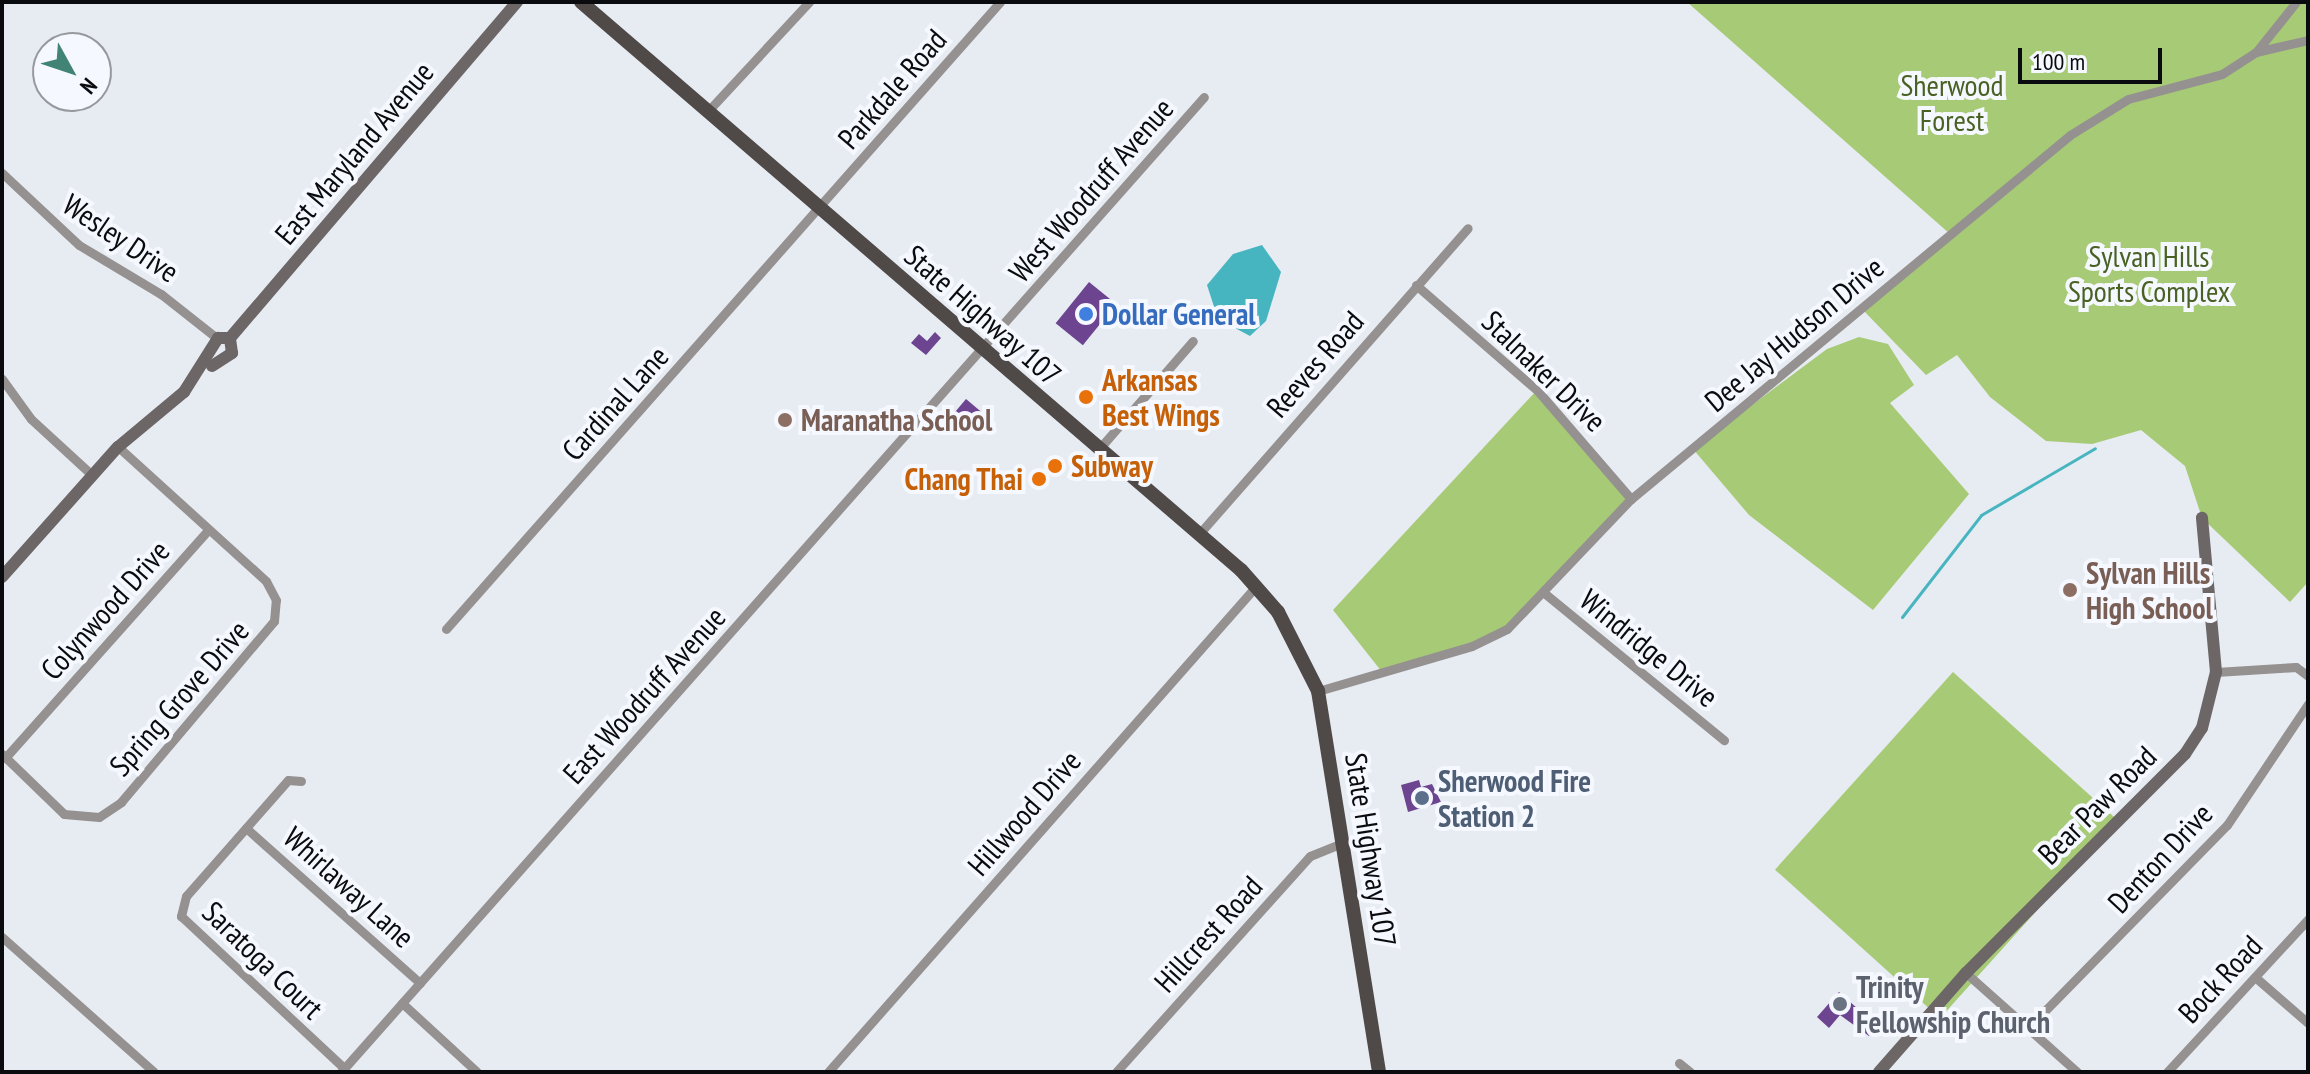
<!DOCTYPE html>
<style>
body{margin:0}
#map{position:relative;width:2310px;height:1074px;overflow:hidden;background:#e7ebf2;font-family:"PT Sans Narrow",sans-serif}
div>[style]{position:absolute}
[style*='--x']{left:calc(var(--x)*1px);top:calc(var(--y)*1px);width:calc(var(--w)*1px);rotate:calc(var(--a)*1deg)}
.green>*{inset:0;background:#a7ca76;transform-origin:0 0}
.water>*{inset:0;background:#47b5bf}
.stream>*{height:3px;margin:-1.5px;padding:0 1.5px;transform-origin:1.5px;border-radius:1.5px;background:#47b5bf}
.building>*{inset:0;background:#6c4490;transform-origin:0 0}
.street>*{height:9px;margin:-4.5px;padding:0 4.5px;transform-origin:4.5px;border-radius:4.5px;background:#959190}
.secondary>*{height:12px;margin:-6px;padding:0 6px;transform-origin:6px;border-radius:6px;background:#6c6666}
.primary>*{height:14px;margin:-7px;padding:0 7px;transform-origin:7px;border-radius:7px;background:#4f4948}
.dots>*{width:22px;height:22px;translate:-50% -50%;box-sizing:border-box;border:4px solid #f5f8fe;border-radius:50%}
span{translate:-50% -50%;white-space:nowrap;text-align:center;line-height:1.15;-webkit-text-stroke:8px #f5f8fe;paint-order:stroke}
.park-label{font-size:30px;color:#496123}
.street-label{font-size:30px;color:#0a0b0e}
.shop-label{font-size:30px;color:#366cbe;font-weight:700}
.left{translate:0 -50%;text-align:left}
.food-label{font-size:30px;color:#c56008;font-weight:700}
.right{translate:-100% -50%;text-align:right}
.education-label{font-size:30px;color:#785e54;font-weight:700}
.service-label{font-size:30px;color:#4e5e75;font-weight:700}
.worship-label{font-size:30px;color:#5b616d;font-weight:700}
.frame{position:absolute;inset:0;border:4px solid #0a0b0e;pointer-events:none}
.north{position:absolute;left:32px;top:32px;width:80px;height:80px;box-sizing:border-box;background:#f5f8fe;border:2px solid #97999e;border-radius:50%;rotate:130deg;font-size:22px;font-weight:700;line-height:32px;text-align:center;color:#0a0b0e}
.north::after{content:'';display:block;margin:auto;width:28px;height:36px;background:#418374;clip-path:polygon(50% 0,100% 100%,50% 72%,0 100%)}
.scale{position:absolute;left:2018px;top:48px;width:144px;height:36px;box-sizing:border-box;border:4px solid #0a0b0e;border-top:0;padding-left:10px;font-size:24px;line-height:28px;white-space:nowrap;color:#0a0b0e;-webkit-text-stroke:6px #f5f8fe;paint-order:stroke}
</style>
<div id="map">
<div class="green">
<div style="clip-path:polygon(1687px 2px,2308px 2px,2308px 582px,2290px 602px,2202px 518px,2185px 466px,2141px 430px,2092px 444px,2046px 441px,1990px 397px,1957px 355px,1926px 375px,1862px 309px,1950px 234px)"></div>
<div style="clip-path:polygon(1859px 337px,1888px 344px,1914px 385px,1890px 403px,1969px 494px,1873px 610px,1749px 515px,1693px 449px,1827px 349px)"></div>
<div style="clip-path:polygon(1537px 390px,1631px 499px,1496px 636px,1382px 672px,1333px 610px)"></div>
<div style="left:1953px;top:672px;width:222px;height:266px;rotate:42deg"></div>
</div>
<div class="water">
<div style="clip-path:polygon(1262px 245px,1281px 272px,1266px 321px,1250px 336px,1218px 319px,1207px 285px,1233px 254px)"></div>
</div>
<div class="stream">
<div style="--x:1902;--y:617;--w:129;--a:-52.2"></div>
<div style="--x:1981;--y:515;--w:132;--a:-30.4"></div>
</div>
<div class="building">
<div style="left:1089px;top:282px;width:35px;height:53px;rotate:39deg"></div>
<div style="clip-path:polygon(935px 332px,941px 338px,926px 355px,911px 343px,919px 334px,927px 341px)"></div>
<div style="left:966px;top:399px;width:26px;height:20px;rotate:40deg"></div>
<div style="clip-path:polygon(1419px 780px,1421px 787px,1432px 784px,1441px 802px,1408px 812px,1401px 785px)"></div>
<div style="clip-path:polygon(1839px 992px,1867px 1017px,1875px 1029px,1869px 1036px,1840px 1015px,1829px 1028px,1817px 1017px)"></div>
</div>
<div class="street">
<div style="--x:2256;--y:52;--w:53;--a:-13"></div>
<div style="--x:708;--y:111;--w:149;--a:-47.2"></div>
<div style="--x:2;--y:173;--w:105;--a:43.1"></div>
<div style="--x:79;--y:245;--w:96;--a:30.9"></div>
<div style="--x:161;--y:294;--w:73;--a:38.3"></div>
<div style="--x:1416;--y:285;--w:160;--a:41"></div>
<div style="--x:1537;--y:390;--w:144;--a:49.2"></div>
<div style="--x:2;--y:379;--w:49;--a:54.1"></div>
<div style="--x:31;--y:419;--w:83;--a:42.6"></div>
<div style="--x:1099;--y:449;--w:143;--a:-49"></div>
<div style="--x:1199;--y:534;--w:407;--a:-48.7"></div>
<div style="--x:1543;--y:592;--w:234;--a:39.3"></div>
<div style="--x:446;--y:629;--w:837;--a:-48.54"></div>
<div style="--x:2216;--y:672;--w:80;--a:-3.6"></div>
<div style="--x:2296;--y:667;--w:15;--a:37"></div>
<div style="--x:1318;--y:691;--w:160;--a:-16.3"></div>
<div style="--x:1472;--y:646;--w:39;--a:-26"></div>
<div style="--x:1507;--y:629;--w:180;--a:-46.4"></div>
<div style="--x:1631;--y:499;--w:570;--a:-39.66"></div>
<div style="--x:2070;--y:135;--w:68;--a:-31.8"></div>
<div style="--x:2128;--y:99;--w:97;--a:-14.9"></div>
<div style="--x:2222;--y:74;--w:40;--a:-32.9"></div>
<div style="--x:2256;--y:52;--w:64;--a:-51.3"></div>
<div style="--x:2;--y:754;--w:86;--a:44.1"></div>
<div style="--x:64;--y:814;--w:35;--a:5"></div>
<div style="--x:99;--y:817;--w:27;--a:-34"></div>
<div style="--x:121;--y:802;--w:237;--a:-49.8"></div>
<div style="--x:274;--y:621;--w:21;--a:-85"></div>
<div style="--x:276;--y:600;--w:21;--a:-118"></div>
<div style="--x:266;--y:581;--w:200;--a:-137.8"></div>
<div style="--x:5;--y:758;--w:305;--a:-48.3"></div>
<div style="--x:301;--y:781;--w:13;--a:-176"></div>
<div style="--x:288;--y:780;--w:154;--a:131.3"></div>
<div style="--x:186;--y:896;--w:21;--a:104"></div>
<div style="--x:181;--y:916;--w:223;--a:43"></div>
<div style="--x:246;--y:828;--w:233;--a:41.7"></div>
<div style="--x:2;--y:937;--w:203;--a:41.6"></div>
<div style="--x:1966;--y:973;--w:149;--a:41.7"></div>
<div style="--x:2255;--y:977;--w:70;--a:41"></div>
<div style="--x:402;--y:1003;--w:102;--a:42.6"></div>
<div style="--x:2028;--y:1028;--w:284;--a:-45.6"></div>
<div style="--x:2227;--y:825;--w:146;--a:-56.2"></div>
<div style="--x:1679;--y:1063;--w:14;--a:39"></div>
<div style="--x:341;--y:1072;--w:1302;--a:-48.49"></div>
<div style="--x:828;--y:1072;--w:649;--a:-48.62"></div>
<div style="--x:1116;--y:1072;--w:290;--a:-48.1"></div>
<div style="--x:1310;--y:856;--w:37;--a:-22"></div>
<div style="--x:2167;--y:1072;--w:208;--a:-47.3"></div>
</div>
<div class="secondary">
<div style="--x:212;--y:366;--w:24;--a:-33"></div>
<div style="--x:232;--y:353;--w:15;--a:-98"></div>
<div style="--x:2;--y:577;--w:174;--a:-48.3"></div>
<div style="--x:118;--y:447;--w:86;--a:-39.8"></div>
<div style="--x:184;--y:392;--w:64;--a:-57.8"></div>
<div style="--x:218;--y:338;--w:12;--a:0"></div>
<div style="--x:230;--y:338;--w:442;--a:-49.5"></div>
<div style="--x:1879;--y:1072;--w:132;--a:-48.7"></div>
<div style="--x:1966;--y:973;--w:310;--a:-45"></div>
<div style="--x:2185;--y:754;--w:31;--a:-57"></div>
<div style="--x:2202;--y:728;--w:58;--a:-76"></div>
<div style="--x:2216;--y:672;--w:155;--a:-95.2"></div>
</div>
<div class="primary">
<div style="--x:581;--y:2;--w:871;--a:40.72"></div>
<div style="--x:1241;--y:570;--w:56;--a:48.6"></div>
<div style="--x:1278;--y:612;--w:89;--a:63.1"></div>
<div style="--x:1318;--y:691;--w:386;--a:80.9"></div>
</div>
<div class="dots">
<div style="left:1086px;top:314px;background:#3f7fe0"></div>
<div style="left:1086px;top:397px;background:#e8710a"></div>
<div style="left:785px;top:420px;background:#8d6e63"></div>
<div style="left:1055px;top:466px;background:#e8710a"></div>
<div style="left:1039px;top:479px;background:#e8710a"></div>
<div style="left:2070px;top:590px;background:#8d6e63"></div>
<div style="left:1422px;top:798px;background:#5c6f8a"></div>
<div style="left:1840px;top:1004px;background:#6b7280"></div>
</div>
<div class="park-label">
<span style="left:1952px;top:102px">Sherwood<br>Forest</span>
<span style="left:2149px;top:273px">Sylvan Hills<br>Sports Complex</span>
</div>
<div class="street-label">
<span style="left:892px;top:89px;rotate:-49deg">Parkdale Road</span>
<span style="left:354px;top:153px;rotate:-50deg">East Maryland Avenue</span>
<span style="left:1091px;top:190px;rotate:-49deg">West Woodruff Avenue</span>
<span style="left:121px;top:238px;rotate:34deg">Wesley Drive</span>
<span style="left:983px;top:315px;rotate:41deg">State Highway 107</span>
<span style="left:1794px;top:334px;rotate:-40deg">Dee Jay Hudson Drive</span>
<span style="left:1315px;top:364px;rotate:-49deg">Reeves Road</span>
<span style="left:1544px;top:371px;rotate:44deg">Stalnaker Drive</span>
<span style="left:615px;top:403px;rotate:-48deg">Cardinal Lane</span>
<span style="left:105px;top:610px;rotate:-48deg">Colynwood Drive</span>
<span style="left:1649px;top:648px;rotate:39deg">Windridge Drive</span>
<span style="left:644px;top:695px;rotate:-48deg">East Woodruff Avenue</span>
<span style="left:179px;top:698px;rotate:-49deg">Spring Grove Drive</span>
<span style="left:2097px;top:805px;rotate:-45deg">Bear Paw Road</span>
<span style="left:1024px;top:813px;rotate:-49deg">Hillwood Drive</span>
<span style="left:1371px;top:850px;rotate:81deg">State Highway 107</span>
<span style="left:2160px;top:858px;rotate:-47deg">Denton Drive</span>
<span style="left:349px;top:887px;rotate:42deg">Whirlaway Lane</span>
<span style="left:1208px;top:934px;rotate:-48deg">Hillcrest Road</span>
<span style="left:263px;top:960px;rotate:44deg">Saratoga Court</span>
<span style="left:2220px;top:979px;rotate:-47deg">Bock Road</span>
</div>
<div class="shop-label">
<span class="left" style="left:1102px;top:314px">Dollar General</span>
</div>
<div class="food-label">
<span class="left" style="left:1102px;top:397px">Arkansas<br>Best Wings</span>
<span class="left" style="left:1071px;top:466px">Subway</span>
<span class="right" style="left:1023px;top:479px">Chang Thai</span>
</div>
<div class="education-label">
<span class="left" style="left:801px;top:420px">Maranatha School</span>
<span class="left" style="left:2086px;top:590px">Sylvan Hills<br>High School</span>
</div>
<div class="service-label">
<span class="left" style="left:1438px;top:798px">Sherwood Fire<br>Station 2</span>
</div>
<div class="worship-label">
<span class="left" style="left:1856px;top:1004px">Trinity<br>Fellowship Church</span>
</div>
<div class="frame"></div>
<div class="north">N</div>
<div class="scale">100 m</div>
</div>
